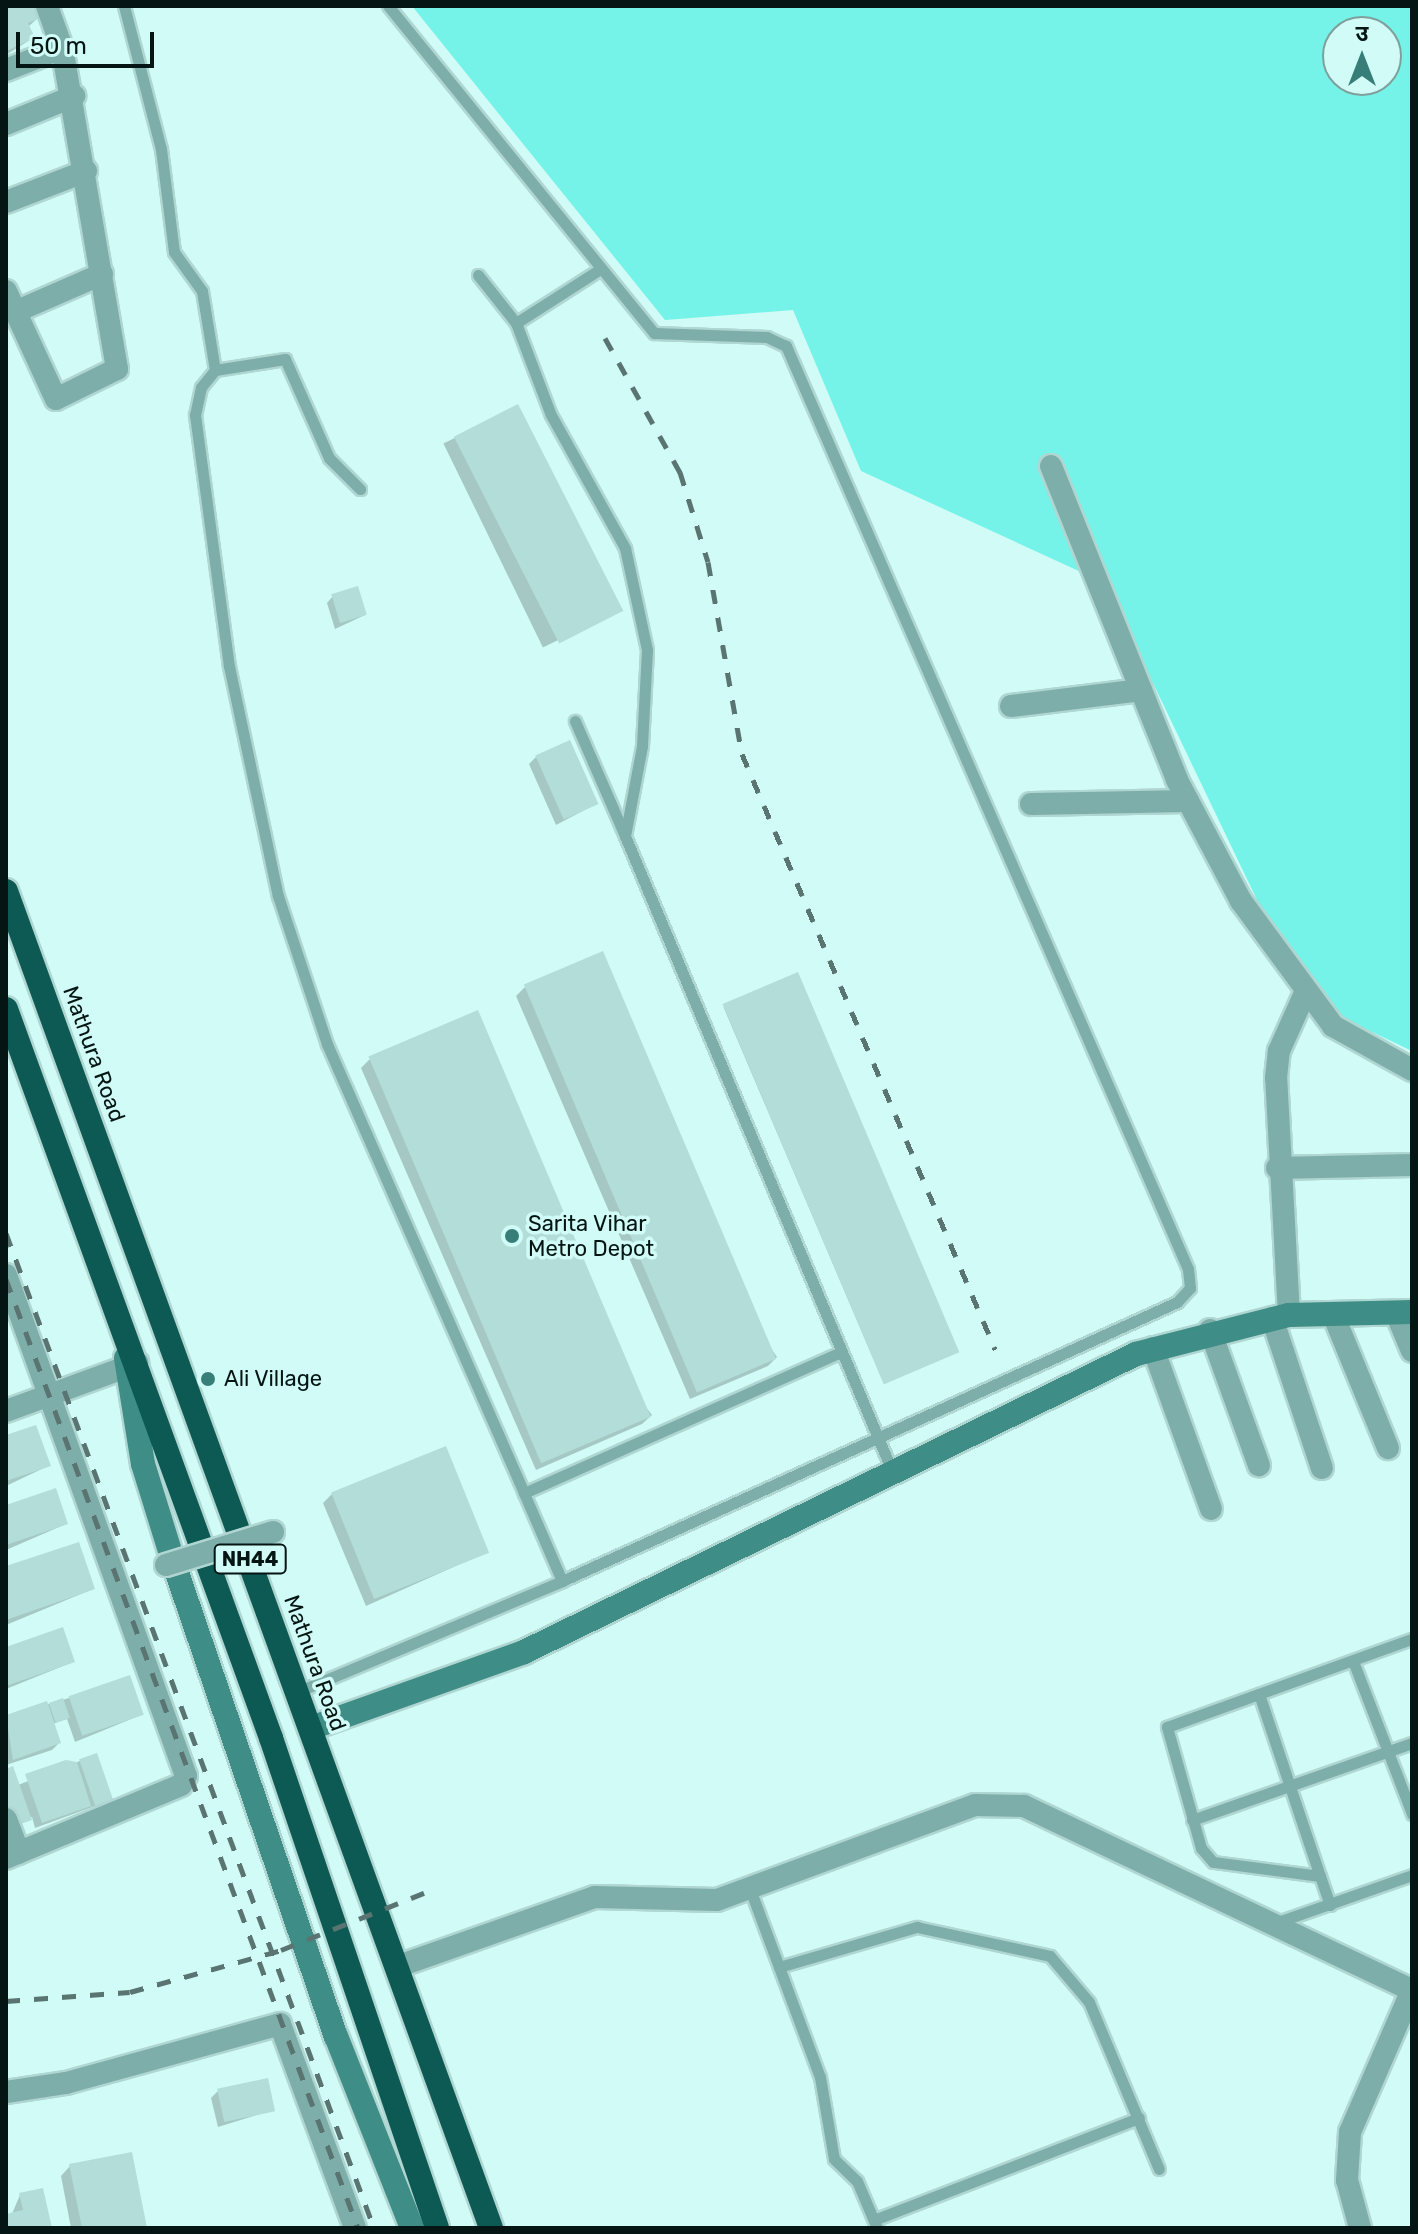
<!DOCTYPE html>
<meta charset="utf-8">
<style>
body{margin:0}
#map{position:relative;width:1418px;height:2234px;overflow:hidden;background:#d0fbf6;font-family:Rubik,"Noto Sans Devanagari",sans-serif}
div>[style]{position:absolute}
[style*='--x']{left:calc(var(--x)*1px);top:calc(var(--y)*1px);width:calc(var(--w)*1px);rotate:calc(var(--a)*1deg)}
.green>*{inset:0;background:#75f3e8}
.shadow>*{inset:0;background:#0003;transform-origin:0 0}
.building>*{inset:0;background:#b2ddd8;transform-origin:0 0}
.roads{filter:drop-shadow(2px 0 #b0d6d2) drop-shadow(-2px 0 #b0d6d2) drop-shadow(0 2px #b0d6d2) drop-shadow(0 -2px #b0d6d2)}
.lane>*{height:11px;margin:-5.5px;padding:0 5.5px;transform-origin:5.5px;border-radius:5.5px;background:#7eaea9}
.street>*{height:22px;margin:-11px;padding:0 11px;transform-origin:11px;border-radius:11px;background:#7eaea9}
.secondary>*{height:24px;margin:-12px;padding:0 12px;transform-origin:12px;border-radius:12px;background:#3e8d86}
.highway>*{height:24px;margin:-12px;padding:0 12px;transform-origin:12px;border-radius:12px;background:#0d5954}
.rail>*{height:5px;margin-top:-2.5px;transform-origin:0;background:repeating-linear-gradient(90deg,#597471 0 14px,transparent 0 28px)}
.bridges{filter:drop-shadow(2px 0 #b0d6d2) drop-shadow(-2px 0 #b0d6d2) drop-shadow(0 2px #b0d6d2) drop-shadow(0 -2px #b0d6d2)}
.street-bridge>*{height:22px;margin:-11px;padding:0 11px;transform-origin:11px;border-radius:11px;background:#7eaea9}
.dots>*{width:22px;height:22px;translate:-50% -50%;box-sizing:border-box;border:4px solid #d0fbf6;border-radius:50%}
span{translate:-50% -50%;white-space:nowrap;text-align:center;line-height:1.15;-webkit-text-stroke:7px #d0fbf6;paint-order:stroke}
.shield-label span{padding:2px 6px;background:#d0fbf6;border:2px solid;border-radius:6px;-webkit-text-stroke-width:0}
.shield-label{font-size:20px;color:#051514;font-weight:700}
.street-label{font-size:22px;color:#051514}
.poi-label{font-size:22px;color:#051514}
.left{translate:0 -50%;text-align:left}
.frame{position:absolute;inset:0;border:8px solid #051514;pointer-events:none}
.north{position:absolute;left:1322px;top:16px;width:80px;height:80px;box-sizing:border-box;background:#d0fbf6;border:2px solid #7f9f9c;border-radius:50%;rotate:0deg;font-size:22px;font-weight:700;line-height:32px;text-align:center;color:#051514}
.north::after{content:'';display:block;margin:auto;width:28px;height:36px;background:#377e78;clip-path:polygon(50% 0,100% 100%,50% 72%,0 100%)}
.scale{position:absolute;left:16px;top:32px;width:138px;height:36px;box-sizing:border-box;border:4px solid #051514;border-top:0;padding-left:10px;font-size:24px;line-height:28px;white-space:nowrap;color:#051514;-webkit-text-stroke:6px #d0fbf6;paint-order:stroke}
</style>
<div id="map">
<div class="green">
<div style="clip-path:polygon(evenodd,412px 6px,1412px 6px,1412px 1051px,1305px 1000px,1105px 583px,861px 471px,793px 310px,665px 320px,412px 6px,1338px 32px,1386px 32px,1386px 80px,1338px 80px,1338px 32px)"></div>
</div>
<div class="shadow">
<div style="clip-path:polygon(6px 6px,35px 6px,40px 16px,28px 27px,33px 38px,6px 55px)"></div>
<div style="left:518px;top:407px;width:227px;height:83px;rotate:64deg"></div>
<div style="clip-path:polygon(333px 596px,365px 615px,335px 629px,327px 603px)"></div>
<div style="clip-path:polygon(536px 757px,596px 804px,556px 825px,529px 764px)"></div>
<div style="clip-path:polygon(525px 987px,777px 1357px,768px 1366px,690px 1399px,516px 996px)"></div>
<div style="clip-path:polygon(723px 1006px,957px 1352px,884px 1384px)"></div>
<div style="clip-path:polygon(370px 1059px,652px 1415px,642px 1424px,536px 1470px,361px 1068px)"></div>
<div style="clip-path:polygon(6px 1437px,48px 1466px,6px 1486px)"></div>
<div style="clip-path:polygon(333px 1493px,487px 1552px,366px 1606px,323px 1503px)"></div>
<div style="clip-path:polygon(6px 1507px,66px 1524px,6px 1550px)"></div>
<div style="clip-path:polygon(6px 1568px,93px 1589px,6px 1625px)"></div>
<div style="clip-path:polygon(6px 1649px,73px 1662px,6px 1689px)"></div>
<div style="clip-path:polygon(69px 1698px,141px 1715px,75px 1742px,67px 1719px,52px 1724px,59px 1743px,52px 1750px,6px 1765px,6px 1717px)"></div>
<div style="clip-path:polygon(80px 1761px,110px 1798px,106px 1802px,35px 1828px,32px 1817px,11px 1828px,6px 1771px,18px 1785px)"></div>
<div style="clip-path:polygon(218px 2091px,273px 2110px,218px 2127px,211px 2098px)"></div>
<div style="clip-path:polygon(70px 2166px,145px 2228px,71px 2228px,61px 2176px)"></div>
<div style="clip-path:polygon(20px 2195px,50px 2228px,6px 2228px)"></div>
</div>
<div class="building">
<div style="clip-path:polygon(6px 6px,37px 6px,42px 17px,28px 23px,35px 38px,6px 51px)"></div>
<div style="left:518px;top:404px;width:232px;height:72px;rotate:63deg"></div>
<div style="left:358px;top:586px;width:30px;height:28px;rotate:73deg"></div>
<div style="left:570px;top:740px;width:70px;height:38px;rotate:66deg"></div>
<div style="left:603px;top:951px;width:443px;height:86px;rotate:67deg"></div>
<div style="left:798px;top:972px;width:413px;height:82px;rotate:67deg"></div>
<div style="left:478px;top:1010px;width:442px;height:119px;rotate:67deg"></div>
<div style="clip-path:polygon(36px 1425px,51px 1466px,6px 1481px,6px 1435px)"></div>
<div style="left:446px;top:1446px;width:115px;height:124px;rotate:68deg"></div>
<div style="clip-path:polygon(56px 1488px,68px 1524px,6px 1545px,6px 1505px)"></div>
<div style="clip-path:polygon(79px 1542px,95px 1589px,6px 1620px,6px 1566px)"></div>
<div style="clip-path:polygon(63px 1627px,75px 1662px,6px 1686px,6px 1647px)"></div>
<div style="left:130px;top:1675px;width:42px;height:65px;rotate:71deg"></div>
<div style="left:63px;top:1698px;width:21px;height:15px;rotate:71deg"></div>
<div style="clip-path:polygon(47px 1701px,61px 1743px,13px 1760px,6px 1715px)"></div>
<div style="left:97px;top:1753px;width:49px;height:19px;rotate:71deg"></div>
<div style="clip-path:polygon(66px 1760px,77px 1762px,91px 1806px,42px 1823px,25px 1774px)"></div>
<div style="clip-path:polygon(13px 1766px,32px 1820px,15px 1826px,6px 1799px,6px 1769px)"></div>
<div style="left:268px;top:2078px;width:34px;height:52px;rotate:78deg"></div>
<div style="clip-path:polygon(132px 2152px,147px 2228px,82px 2228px,69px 2164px)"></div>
<div style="clip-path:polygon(43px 2188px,52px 2228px,6px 2228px,6px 2214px,23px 2210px,19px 2193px)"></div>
</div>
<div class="roads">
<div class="lane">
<div style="--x:124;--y:6;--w:148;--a:75.5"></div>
<div style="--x:161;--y:149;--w:104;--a:82.8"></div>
<div style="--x:174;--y:252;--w:48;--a:54.3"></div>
<div style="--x:202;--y:291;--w:80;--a:80.7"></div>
<div style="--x:215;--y:370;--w:22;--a:129"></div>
<div style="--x:201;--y:387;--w:29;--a:102"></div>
<div style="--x:195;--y:415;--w:253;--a:82.3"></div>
<div style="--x:229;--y:666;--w:235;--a:78"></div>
<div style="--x:278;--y:896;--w:156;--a:71.7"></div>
<div style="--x:327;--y:1044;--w:490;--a:66.3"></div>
<div style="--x:478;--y:275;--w:61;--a:51.6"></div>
<div style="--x:516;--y:323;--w:98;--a:69.2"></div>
<div style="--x:551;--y:415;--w:152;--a:60.9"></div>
<div style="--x:625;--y:548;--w:104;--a:77.8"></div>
<div style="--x:647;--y:650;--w:96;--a:93"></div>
<div style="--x:642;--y:746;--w:92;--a:100.7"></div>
<div style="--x:625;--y:836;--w:689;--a:67.19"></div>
<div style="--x:516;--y:323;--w:98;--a:-32.6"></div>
<div style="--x:215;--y:370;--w:71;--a:-8.9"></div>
<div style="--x:285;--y:359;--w:108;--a:66"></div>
<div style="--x:329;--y:458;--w:44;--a:45"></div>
<div style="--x:575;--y:721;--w:125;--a:66.5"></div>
<div style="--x:562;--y:1581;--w:96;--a:-113.4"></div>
<div style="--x:524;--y:1493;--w:345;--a:-24"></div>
<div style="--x:1353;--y:1661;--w:164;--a:68.9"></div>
<div style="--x:297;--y:1692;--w:287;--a:-22.7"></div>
<div style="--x:562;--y:1581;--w:675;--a:-24.4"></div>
<div style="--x:1177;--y:1302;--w:19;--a:-47"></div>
<div style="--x:1190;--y:1288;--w:19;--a:-96"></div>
<div style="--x:1188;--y:1269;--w:1007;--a:-113.53"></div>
<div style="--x:786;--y:346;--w:21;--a:-155"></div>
<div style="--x:767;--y:337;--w:113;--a:-178"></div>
<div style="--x:654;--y:333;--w:422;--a:-129.1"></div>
<div style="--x:1259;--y:1694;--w:192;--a:71.5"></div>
<div style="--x:1192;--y:1820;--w:233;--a:-19.3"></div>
<div style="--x:750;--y:1889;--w:201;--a:69.6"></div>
<div style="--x:820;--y:2077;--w:83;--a:80.3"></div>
<div style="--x:834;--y:2159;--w:32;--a:44"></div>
<div style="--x:857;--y:2181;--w:51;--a:66.9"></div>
<div style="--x:1330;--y:1905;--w:31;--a:-109"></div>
<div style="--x:1320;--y:1876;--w:108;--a:-172.5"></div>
<div style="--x:1213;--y:1862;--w:18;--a:-131"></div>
<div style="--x:1201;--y:1848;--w:126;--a:-105.7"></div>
<div style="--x:1167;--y:1727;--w:260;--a:-19.8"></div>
<div style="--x:1275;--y:1923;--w:145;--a:-19.3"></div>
<div style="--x:779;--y:1967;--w:144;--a:-16.2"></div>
<div style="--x:917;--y:1927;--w:136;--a:12.3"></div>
<div style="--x:1050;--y:1956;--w:60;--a:49.7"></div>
<div style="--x:1089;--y:2002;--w:181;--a:67.3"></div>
<div style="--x:874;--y:2220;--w:284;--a:-21.1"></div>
</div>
<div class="street">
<div style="--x:6;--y:70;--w:60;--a:-21.4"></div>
<div style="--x:62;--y:48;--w:45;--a:-109.7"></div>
<div style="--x:6;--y:124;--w:74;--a:-22.4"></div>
<div style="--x:6;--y:202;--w:86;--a:-21.2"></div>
<div style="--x:6;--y:291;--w:119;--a:65.2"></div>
<div style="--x:56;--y:399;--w:68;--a:-26.2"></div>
<div style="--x:117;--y:369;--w:326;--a:-99.7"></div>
<div style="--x:15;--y:312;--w:95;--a:-23.6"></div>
<div style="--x:1051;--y:466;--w:338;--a:68.1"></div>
<div style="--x:1177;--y:780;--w:137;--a:62.1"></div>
<div style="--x:1241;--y:901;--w:155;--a:53.6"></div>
<div style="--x:1333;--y:1026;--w:90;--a:29.1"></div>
<div style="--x:1011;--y:706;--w:131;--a:-7"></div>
<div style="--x:1031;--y:804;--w:157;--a:-1.1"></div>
<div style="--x:1277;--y:1168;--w:135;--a:-1.3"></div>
<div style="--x:6;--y:1275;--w:532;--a:70.24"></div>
<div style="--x:186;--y:1776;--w:10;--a:119"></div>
<div style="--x:181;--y:1785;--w:190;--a:157.4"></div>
<div style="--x:1396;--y:1313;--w:41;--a:67.2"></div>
<div style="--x:1333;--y:1314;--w:145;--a:67.7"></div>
<div style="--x:1289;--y:1315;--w:237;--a:-93.1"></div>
<div style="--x:1276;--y:1078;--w:27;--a:-84"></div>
<div style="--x:1279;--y:1051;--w:66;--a:-65.8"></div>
<div style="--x:1272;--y:1318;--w:158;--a:71.6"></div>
<div style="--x:1210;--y:1330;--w:144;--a:70.1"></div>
<div style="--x:1153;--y:1348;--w:171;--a:70.2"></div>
<div style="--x:6;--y:1411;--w:140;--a:-20.1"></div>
<div style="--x:6;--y:1819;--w:36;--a:69"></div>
<div style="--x:396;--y:1967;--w:211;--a:-19.4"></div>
<div style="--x:595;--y:1897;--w:122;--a:1.4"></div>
<div style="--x:717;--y:1900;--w:275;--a:-20.2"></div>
<div style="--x:975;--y:1805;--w:49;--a:1.2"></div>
<div style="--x:1024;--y:1806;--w:429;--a:25.4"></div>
<div style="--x:1412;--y:1990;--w:155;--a:113.6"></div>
<div style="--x:1350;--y:2132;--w:48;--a:93.6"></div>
<div style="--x:1347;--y:2180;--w:50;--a:74.8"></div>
<div style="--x:6;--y:2092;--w:61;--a:-8.5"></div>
<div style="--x:66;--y:2083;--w:222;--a:-15.4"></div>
<div style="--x:280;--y:2024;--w:217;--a:69.8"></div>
</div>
<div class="secondary">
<div style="--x:126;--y:1358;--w:107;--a:80.9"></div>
<div style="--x:143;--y:1464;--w:105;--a:72.8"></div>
<div style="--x:174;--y:1564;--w:499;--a:71.1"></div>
<div style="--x:336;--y:2036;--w:206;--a:68.4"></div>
<div style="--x:311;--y:1728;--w:226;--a:-19.6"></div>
<div style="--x:524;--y:1652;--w:681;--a:-25.96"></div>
<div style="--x:1136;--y:1354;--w:158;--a:-14.3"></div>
<div style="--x:1289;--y:1315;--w:123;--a:-1.4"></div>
</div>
<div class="highway">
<div style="--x:6;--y:891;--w:1422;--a:70.06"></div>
<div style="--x:6;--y:1009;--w:776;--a:70.02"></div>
<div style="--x:271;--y:1738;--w:517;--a:71.28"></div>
</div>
</div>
<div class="rail">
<div style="--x:605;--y:338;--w:154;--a:60.8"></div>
<div style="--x:680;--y:472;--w:94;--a:72.7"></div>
<div style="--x:708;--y:562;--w:195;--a:80"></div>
<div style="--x:742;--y:754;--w:647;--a:66.96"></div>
<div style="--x:6;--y:1233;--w:1061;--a:69.7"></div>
<div style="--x:6;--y:1279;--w:1012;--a:69.65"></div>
<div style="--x:6;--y:2001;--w:124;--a:-4.2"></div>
<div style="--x:130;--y:1992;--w:157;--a:-15.5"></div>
<div style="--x:281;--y:1950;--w:162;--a:-21.8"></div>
</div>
<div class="bridges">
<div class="street-bridge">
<div style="--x:166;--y:1565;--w:112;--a:-17.1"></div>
</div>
</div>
<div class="dots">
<div style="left:512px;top:1236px;background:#377e78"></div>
<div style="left:208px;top:1379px;background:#377e78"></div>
</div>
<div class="shield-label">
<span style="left:250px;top:1559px">NH44</span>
</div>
<div class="street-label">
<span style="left:94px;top:1054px;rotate:70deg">Mathura Road</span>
<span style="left:315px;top:1663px;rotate:70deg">Mathura Road</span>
</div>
<div class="poi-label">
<span class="left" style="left:528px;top:1236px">Sarita Vihar<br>Metro Depot</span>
<span class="left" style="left:224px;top:1379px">Ali Village</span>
</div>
<div class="frame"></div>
<div class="north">उ</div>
<div class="scale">50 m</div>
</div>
